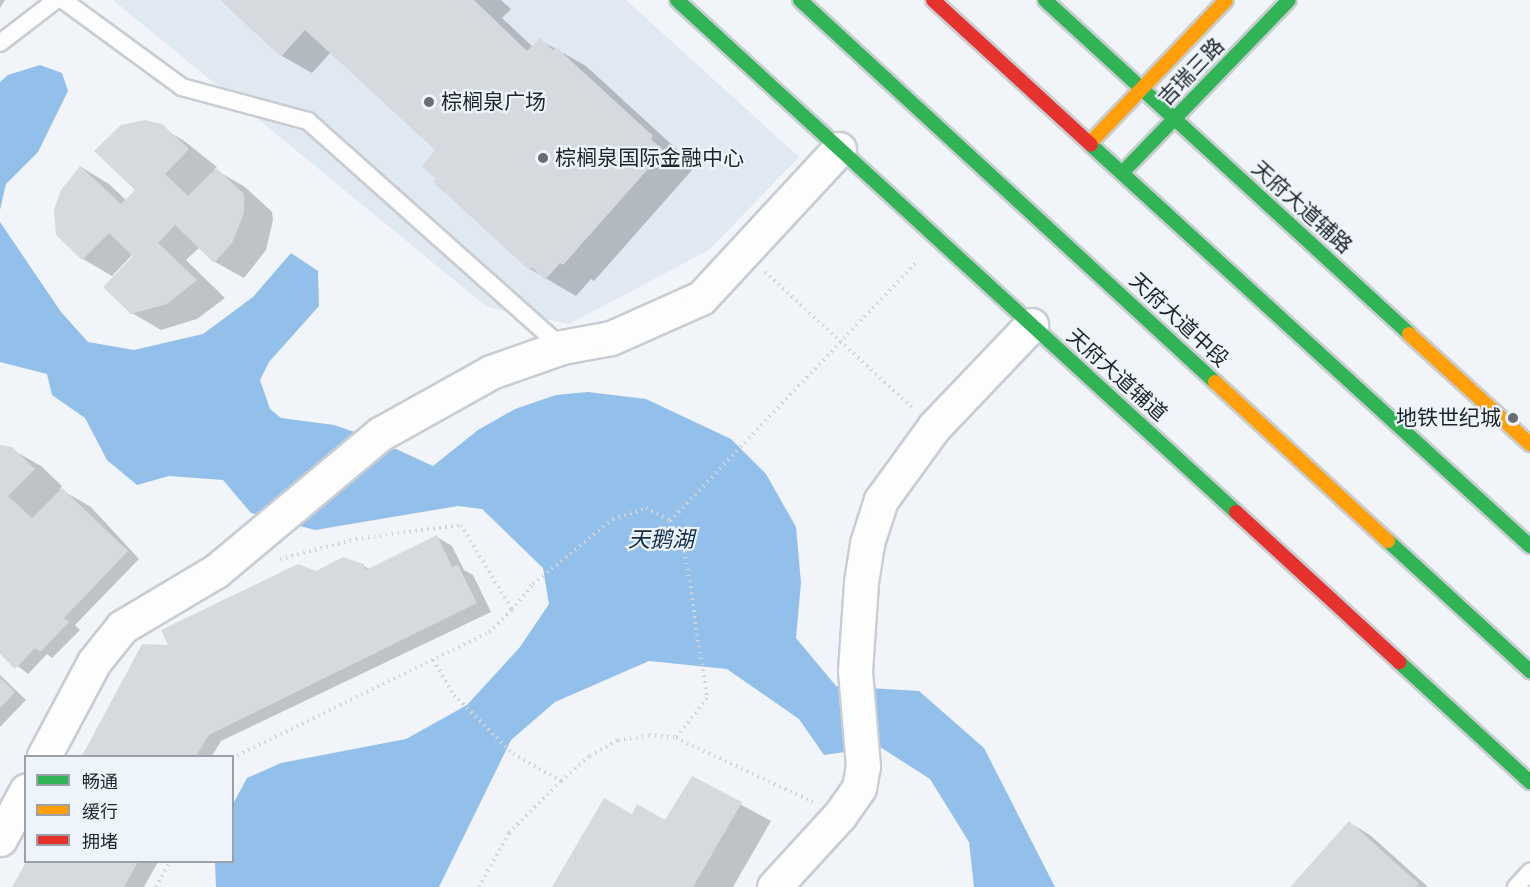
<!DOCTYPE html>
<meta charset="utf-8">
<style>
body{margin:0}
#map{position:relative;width:1530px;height:887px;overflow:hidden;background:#f1f4f8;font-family:Cabin,"Noto Sans SC",sans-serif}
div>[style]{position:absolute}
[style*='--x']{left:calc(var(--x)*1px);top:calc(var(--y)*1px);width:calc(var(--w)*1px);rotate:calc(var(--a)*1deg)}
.built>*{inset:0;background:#e0e8f2}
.water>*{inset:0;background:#92c0eb}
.shadow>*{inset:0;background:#0003}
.building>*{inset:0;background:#d6dadf}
.path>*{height:4px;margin-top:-2px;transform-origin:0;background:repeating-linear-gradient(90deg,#d2d3d5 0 1.5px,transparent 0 6px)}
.roads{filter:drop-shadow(2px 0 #c8cdd2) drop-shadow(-2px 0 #c8cdd2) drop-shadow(0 2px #c8cdd2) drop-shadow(0 -2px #c8cdd2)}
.lane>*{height:16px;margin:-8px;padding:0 8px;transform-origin:8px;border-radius:8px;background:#fdfdfe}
.street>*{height:33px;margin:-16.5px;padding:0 16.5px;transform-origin:16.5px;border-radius:16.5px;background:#fdfdfe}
.fast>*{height:14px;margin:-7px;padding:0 7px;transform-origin:7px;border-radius:7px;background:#30b455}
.slow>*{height:14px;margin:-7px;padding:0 7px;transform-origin:7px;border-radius:7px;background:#ff9f0a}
.jam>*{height:14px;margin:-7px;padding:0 7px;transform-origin:7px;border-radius:7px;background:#e5322d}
.dots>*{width:16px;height:16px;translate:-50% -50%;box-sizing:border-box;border:3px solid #eef4fb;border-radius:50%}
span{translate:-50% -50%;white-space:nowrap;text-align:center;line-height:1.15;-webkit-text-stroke:4.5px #eef4fb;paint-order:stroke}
.street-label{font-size:21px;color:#1e242a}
.poi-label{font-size:21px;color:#1e242a}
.left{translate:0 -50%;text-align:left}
.right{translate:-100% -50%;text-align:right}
.water-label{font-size:22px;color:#132e47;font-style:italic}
.legend{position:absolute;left:24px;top:755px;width:210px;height:108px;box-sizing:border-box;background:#eef4fb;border:2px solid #9ba1a7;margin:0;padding:8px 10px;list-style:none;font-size:18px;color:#1e242a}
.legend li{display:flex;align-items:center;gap:12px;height:30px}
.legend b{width:30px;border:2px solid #9ba1a7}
</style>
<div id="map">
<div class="built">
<div style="clip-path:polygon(113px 0,626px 0,799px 157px,709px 250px,569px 324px,487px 307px)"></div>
</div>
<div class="water">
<div style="clip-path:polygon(40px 65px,62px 73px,68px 91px,38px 152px,6px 184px,0 210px,0 82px,8px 75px)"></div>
<div style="clip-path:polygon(0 222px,61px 312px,88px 342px,134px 350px,203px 334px,253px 297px,291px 253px,318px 271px,319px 306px,269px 362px,260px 380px,270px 409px,281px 418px,334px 425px,372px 438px,433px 466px,478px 430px,515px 409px,556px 395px,588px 392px,646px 399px,731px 439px,766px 474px,796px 527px,801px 583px,796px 638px,836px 686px,919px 691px,984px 748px,1055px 887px,974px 887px,969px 842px,930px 779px,880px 747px,824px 755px,799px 719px,727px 669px,649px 661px,555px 702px,511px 740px,439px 887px,216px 887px,215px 862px,232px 862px,233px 804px,247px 778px,281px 763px,406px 739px,467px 705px,520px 647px,549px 604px,543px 568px,482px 509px,458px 506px,315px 530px,251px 513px,223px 480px,169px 476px,137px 485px,107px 460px,85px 418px,52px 395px,47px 374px,0 362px)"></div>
</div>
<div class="shadow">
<div style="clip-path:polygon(0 0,5px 0,0 8px)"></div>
<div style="clip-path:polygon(222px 0,501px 0,511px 9px,502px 18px,533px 47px,540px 40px,586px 66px,682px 154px,680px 157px,693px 169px,594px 281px,591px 279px,576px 296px,530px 269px,438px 179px,437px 150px,331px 52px,312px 73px,282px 56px)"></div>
<div style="clip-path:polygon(153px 123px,183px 140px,217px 167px,214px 169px,245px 187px,272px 212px,273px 220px,266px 250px,244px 278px,215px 262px,200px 247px,186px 260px,225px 298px,197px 319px,161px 330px,132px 313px,133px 254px,112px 276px,83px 259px,81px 167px,109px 184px,127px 201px,138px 190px)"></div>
<div style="clip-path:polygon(0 447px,11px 449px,41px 466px,62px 486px,60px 489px,91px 507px,139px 559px,75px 625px,80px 630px,52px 658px,47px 654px,28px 674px,0 652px)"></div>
<div style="clip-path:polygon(437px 537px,452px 546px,464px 570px,473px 575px,491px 612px,221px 741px,212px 756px,83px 756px,143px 646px,170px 647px,317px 573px,363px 565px,370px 570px)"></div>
<div style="clip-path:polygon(0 675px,26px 700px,0 727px)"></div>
<div style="clip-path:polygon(692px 778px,771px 821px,733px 887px,553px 887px,632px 816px,666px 822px)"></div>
<div style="clip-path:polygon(1350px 823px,1370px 835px,1428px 887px,1292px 887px)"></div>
<div style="clip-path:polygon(27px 862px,158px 862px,144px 887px,14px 887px)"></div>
</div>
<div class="building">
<div style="clip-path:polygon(220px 0,474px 0,527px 51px,540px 38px,553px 50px,556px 47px,653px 136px,651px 139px,664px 151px,563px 265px,560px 263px,545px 280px,532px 268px,529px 270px,433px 182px,436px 179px,422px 166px,435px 150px,305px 30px,281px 57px)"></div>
<div style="clip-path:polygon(145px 120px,162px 124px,189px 149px,165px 174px,188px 196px,216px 168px,244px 194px,244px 213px,232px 243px,214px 263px,175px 225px,158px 243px,197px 280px,167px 304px,131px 314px,103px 287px,133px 256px,109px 233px,82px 260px,56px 235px,54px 210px,61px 190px,80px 166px,121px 204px,135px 190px,94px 151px,121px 125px)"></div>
<div style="clip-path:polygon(0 445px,12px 447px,35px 469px,8px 496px,32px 518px,62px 488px,128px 551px,64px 618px,69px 622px,40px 652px,35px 648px,15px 669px,0 654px)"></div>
<div style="clip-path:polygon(437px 535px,452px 567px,458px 565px,477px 603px,209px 735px,196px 756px,82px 756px,142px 644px,168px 645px,161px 630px,298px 564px,316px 571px,343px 557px,363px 564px,366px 570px)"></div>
<div style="clip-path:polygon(0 678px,15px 692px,0 708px)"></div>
<div style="clip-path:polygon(692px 776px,742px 802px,693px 887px,552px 887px,604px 798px,632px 814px,637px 804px,665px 820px)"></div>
<div style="clip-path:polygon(1349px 821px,1419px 884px,1416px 887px,1290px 887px)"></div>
<div style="clip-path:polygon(26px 862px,138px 862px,124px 887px,12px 887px)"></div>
</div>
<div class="path">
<div style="--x:765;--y:272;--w:200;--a:42.6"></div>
<div style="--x:670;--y:521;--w:359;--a:-46.4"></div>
<div style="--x:280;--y:559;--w:79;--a:-14.7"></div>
<div style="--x:356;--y:539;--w:106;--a:-7.6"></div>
<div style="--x:461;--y:525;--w:99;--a:59"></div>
<div style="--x:512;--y:610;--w:33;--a:-51"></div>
<div style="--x:533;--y:584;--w:103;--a:-39.1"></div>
<div style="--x:613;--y:519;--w:35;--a:-18"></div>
<div style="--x:646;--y:508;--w:27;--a:28"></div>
<div style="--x:670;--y:521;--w:28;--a:60"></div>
<div style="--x:684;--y:545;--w:155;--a:81.5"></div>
<div style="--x:707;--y:698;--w:51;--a:127.8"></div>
<div style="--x:676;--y:738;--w:151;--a:25"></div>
<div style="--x:433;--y:660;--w:41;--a:59"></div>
<div style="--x:454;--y:695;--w:83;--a:45"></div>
<div style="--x:513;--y:754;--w:55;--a:29.4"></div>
<div style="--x:561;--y:781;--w:38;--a:-41"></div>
<div style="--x:590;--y:756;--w:32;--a:-30"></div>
<div style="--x:618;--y:740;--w:31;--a:-9"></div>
<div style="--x:649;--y:735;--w:27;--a:6"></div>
<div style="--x:232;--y:758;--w:286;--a:-26.1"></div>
<div style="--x:489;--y:632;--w:32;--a:-44"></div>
<div style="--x:156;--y:887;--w:29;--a:-61"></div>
<div style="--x:479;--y:887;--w:62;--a:-60.9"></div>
<div style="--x:509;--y:833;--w:74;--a:-45"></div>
</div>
<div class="roads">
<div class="lane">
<div style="--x:63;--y:0;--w:147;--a:36.2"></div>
<div style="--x:182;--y:87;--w:131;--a:15.1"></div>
<div style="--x:308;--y:121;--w:340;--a:41.7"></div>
<div style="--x:0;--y:43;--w:71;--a:-37.5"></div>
<div style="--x:1516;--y:887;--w:21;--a:-47"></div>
</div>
<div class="street">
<div style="--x:44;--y:756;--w:106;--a:-62"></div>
<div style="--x:94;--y:662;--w:45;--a:-51.3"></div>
<div style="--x:122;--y:627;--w:109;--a:-30.8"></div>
<div style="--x:216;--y:571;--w:214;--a:-39.9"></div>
<div style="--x:380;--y:434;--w:127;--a:-29.2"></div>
<div style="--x:491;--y:372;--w:75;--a:-19.4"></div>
<div style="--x:562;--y:347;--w:50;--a:-10.4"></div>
<div style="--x:611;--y:338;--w:98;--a:-24"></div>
<div style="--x:701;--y:298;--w:203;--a:-47.2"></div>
<div style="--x:0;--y:839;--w:55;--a:-61.6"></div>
<div style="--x:774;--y:887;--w:98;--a:-47.5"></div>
<div style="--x:840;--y:815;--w:33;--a:-55"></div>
<div style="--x:859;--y:788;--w:22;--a:-80"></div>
<div style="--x:863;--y:766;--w:95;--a:-94.8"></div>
<div style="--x:855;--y:671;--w:89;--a:-86.1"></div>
<div style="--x:861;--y:582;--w:39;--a:-81"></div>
<div style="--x:867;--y:543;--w:45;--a:-72"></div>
<div style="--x:881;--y:500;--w:90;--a:-54"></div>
<div style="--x:934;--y:427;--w:141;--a:-46.4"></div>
</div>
<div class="fast">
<div style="--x:677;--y:0;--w:758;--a:42.49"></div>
<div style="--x:800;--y:0;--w:564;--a:42.63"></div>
<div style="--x:1045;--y:0;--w:494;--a:42.5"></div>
<div style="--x:1091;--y:145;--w:595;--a:42.41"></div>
<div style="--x:1122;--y:173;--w:240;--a:-46"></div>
<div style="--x:1388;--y:541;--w:193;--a:42.5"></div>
<div style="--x:1399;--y:662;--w:178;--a:42.5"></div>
</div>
<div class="slow">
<div style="--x:1090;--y:143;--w:197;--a:-46.4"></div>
<div style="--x:1409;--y:334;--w:164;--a:42.3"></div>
<div style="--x:1215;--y:382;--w:235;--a:42.6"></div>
</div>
<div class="jam">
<div style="--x:933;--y:0;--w:214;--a:42.5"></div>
<div style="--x:1236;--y:512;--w:222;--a:42.6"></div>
</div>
</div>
<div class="dots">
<div style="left:429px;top:102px;background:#686d72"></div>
<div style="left:543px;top:158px;background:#686d72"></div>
<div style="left:1513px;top:418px;background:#686d72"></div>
</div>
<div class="street-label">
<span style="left:1191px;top:72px;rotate:-46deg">吉瑞三路</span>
<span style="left:1302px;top:207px;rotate:42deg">天府大道辅路</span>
<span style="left:1179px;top:320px;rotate:43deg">天府大道中段</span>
<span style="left:1117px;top:375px;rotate:42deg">天府大道辅道</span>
</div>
<div class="poi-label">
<span class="left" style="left:441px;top:102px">棕榈泉广场</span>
<span class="left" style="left:555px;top:158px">棕榈泉国际金融中心</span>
<span class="right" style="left:1501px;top:418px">地铁世纪城</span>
</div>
<div class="water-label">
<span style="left:661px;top:540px">天鹅湖</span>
</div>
<ul class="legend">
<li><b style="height:8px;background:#30b455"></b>畅通</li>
<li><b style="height:8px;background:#ff9f0a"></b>缓行</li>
<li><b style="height:8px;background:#e5322d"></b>拥堵</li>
</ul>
</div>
